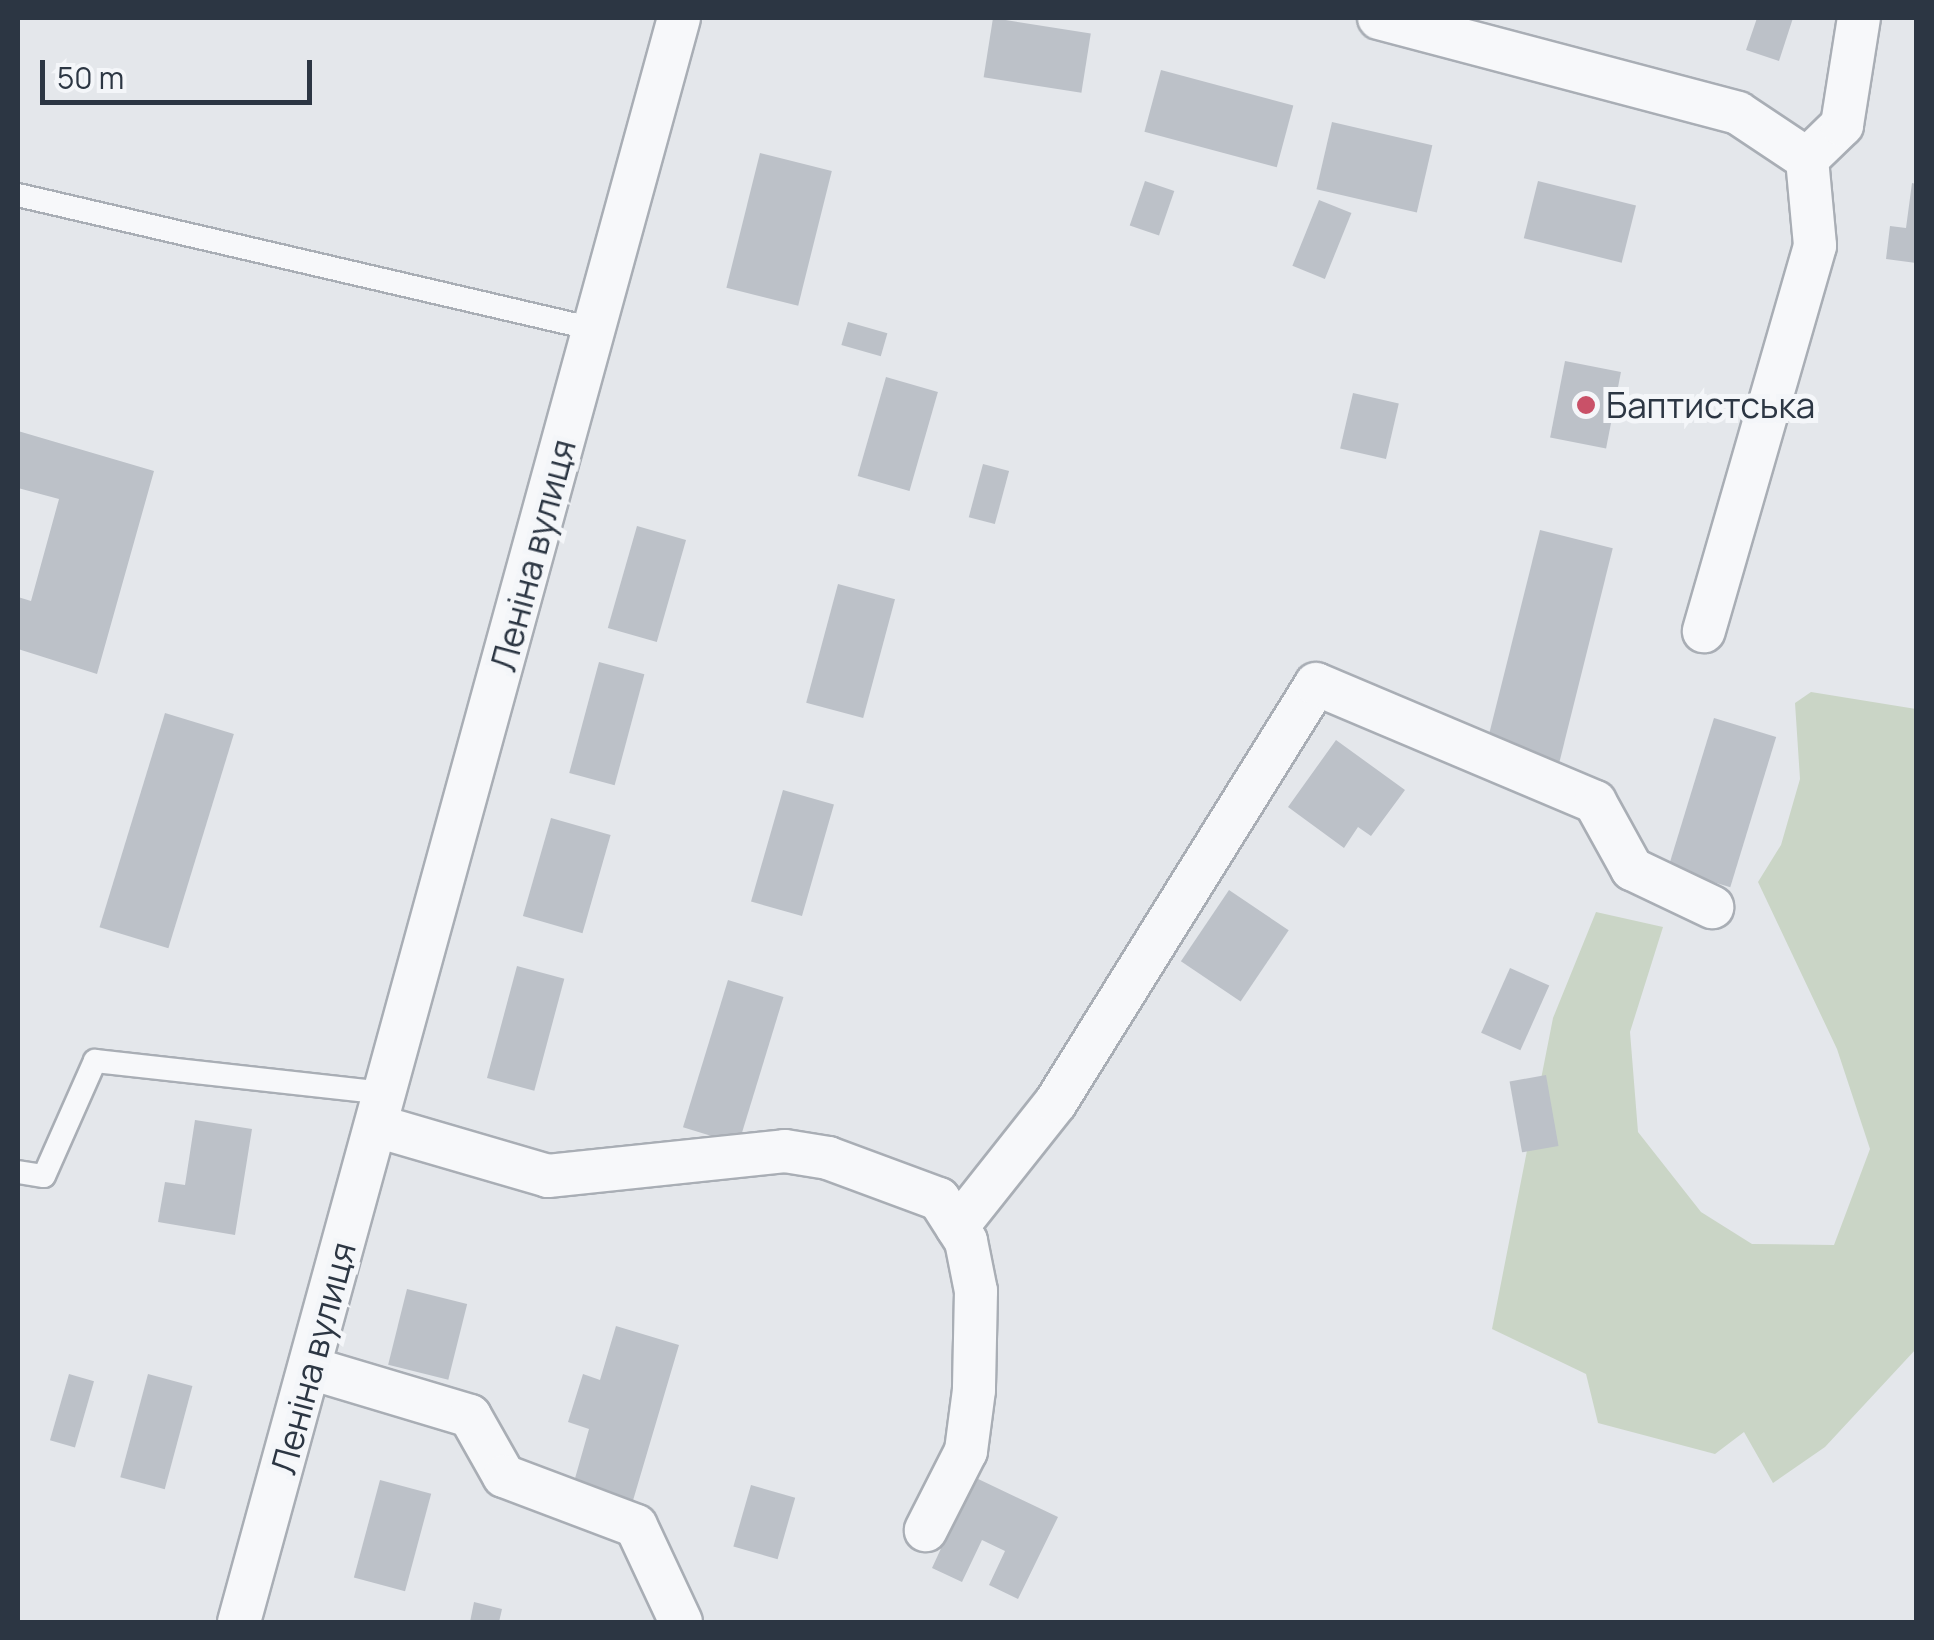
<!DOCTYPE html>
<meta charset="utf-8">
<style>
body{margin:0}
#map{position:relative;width:1934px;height:1640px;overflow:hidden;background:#e4e7eb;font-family:Manrope,sans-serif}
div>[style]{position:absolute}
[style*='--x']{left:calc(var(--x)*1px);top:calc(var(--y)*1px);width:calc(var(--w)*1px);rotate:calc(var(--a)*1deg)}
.green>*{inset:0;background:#cad5c6}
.building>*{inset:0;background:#bcc1c8;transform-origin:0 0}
.roads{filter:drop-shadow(2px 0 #a9aeb5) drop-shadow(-2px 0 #a9aeb5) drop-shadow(0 2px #a9aeb5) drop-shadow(0 -2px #a9aeb5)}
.lane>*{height:22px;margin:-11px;padding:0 11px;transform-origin:11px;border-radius:11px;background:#f7f8fa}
.street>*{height:42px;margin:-21px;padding:0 21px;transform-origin:21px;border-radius:21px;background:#f7f8fa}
.dots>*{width:28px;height:28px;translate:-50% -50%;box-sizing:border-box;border:5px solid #f4f6f9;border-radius:50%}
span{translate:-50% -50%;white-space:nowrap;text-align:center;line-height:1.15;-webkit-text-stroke:10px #f4f6f9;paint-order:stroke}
.poi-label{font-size:35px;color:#2c3643}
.left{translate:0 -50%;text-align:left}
.street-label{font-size:35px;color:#2c3643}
.frame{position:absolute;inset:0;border:20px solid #2c3643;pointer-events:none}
.scale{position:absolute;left:40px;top:60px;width:272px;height:45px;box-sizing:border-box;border:5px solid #2c3643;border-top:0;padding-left:12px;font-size:30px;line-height:35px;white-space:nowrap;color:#2c3643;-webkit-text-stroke:8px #f4f6f9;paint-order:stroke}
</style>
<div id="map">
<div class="green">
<div style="clip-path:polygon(1811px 692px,1916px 709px,1916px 1349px,1825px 1447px,1773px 1483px,1744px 1432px,1715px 1454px,1598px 1423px,1586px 1374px,1492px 1329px,1553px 1018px,1596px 912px,1663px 927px,1630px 1032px,1638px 1132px,1701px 1212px,1752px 1244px,1834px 1245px,1870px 1149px,1837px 1049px,1758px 882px,1781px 845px,1800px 779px,1795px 703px)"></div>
</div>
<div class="building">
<div style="left:993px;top:18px;width:99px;height:60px;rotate:9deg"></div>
<div style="clip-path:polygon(1757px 18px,1793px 18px,1779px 61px,1746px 50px)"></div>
<div style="left:1161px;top:70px;width:137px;height:64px;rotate:15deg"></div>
<div style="left:1332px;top:122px;width:103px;height:69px;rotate:13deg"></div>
<div style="left:760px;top:153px;width:74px;height:139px;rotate:14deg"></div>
<div style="left:1145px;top:181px;width:31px;height:47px;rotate:19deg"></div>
<div style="left:1538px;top:181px;width:101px;height:59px;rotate:14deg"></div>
<div style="clip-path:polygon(1912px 183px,1916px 184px,1916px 263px,1886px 259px,1890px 226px,1906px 228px)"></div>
<div style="left:1319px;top:200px;width:35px;height:71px;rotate:22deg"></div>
<div style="left:848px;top:322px;width:41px;height:24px;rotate:16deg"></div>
<div style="left:1565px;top:361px;width:57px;height:78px;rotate:11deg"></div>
<div style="left:886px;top:377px;width:54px;height:103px;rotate:16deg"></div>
<div style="left:1353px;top:393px;width:47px;height:57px;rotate:13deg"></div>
<div style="clip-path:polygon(18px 431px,154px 471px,97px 674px,18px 649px,18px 597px,31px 601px,59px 499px,18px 488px)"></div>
<div style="left:983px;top:464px;width:27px;height:55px;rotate:15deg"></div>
<div style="left:637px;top:526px;width:51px;height:106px;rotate:16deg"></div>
<div style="left:1540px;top:530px;width:75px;height:220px;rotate:14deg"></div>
<div style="left:838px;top:584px;width:59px;height:123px;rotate:15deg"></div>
<div style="left:599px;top:662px;width:47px;height:115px;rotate:15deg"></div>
<div style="left:165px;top:713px;width:72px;height:224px;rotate:17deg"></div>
<div style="left:1714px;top:718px;width:65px;height:157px;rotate:17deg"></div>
<div style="clip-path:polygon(1336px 740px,1405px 790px,1371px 836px,1358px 827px,1344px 848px,1288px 807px)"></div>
<div style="left:783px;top:790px;width:53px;height:116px;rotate:16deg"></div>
<div style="left:551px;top:818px;width:62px;height:102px;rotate:16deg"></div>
<div style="left:1229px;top:890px;width:72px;height:86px;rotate:34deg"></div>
<div style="left:517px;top:966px;width:49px;height:116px;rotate:15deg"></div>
<div style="left:1510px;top:968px;width:43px;height:71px;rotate:24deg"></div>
<div style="left:728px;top:980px;width:58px;height:154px;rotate:17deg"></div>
<div style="left:1546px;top:1075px;width:72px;height:37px;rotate:80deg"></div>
<div style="clip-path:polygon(195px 1120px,252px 1129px,235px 1235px,158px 1222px,165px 1182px,185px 1185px)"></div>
<div style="left:407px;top:1289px;width:62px;height:78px;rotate:14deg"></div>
<div style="clip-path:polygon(616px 1326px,679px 1345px,629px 1514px,570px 1496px,589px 1429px,568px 1422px,583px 1374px,600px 1380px)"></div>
<div style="left:69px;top:1374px;width:26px;height:69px;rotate:16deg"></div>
<div style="left:148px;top:1374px;width:46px;height:107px;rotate:15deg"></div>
<div style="clip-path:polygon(974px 1477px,1058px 1517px,1018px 1599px,989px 1585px,1005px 1551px,982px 1540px,962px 1582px,932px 1568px)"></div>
<div style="left:380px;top:1480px;width:53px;height:101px;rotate:15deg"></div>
<div style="left:751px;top:1485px;width:46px;height:64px;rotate:16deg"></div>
<div style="clip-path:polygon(474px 1602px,502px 1609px,499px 1622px,470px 1622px)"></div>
</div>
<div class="roads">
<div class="lane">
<div style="--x:18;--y:195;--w:591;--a:13.1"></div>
<div style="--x:18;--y:1172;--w:26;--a:9"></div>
<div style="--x:44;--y:1176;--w:126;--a:-66.1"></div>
<div style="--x:95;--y:1061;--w:293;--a:6.3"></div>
</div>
<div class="street">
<div style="--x:1379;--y:18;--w:371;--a:14.8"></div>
<div style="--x:1738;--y:113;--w:83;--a:33.7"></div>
<div style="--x:1807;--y:159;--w:87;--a:84.7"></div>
<div style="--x:1815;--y:246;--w:401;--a:106.1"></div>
<div style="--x:1807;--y:159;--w:49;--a:-44.2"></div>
<div style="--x:1842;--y:125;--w:108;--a:-81"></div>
<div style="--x:377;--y:1126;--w:178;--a:16.3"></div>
<div style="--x:548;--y:1176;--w:238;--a:-6"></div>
<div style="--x:785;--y:1151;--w:44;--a:9.2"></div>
<div style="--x:828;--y:1158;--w:118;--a:20.3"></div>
<div style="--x:939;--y:1199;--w:50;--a:57.3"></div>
<div style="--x:966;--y:1241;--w:51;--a:78.7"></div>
<div style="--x:976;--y:1291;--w:99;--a:91.2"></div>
<div style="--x:974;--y:1390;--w:62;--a:97.5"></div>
<div style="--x:966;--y:1451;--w:89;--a:116.9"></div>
<div style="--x:957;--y:1227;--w:159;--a:-51.6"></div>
<div style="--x:1056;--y:1102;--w:492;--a:-58.1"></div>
<div style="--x:1316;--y:684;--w:303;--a:22.9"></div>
<div style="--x:1595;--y:802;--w:77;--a:61.1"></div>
<div style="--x:1632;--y:869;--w:89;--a:25.4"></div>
<div style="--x:310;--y:1368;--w:167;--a:16.7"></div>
<div style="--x:470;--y:1416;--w:69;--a:60.5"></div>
<div style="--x:504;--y:1476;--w:141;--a:20.7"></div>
<div style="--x:636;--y:1526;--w:106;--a:64.9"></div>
<div style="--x:239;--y:1622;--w:1663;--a:-74.66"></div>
</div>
</div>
<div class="dots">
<div style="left:1586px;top:405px;background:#c95168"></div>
</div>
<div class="poi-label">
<span class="left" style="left:1606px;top:405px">Баптистська</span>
</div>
<div class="street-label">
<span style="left:533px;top:555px;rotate:-75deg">Леніна вулиця</span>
<span style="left:313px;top:1358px;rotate:-75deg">Леніна вулиця</span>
</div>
<div class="frame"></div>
<div class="scale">50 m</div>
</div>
